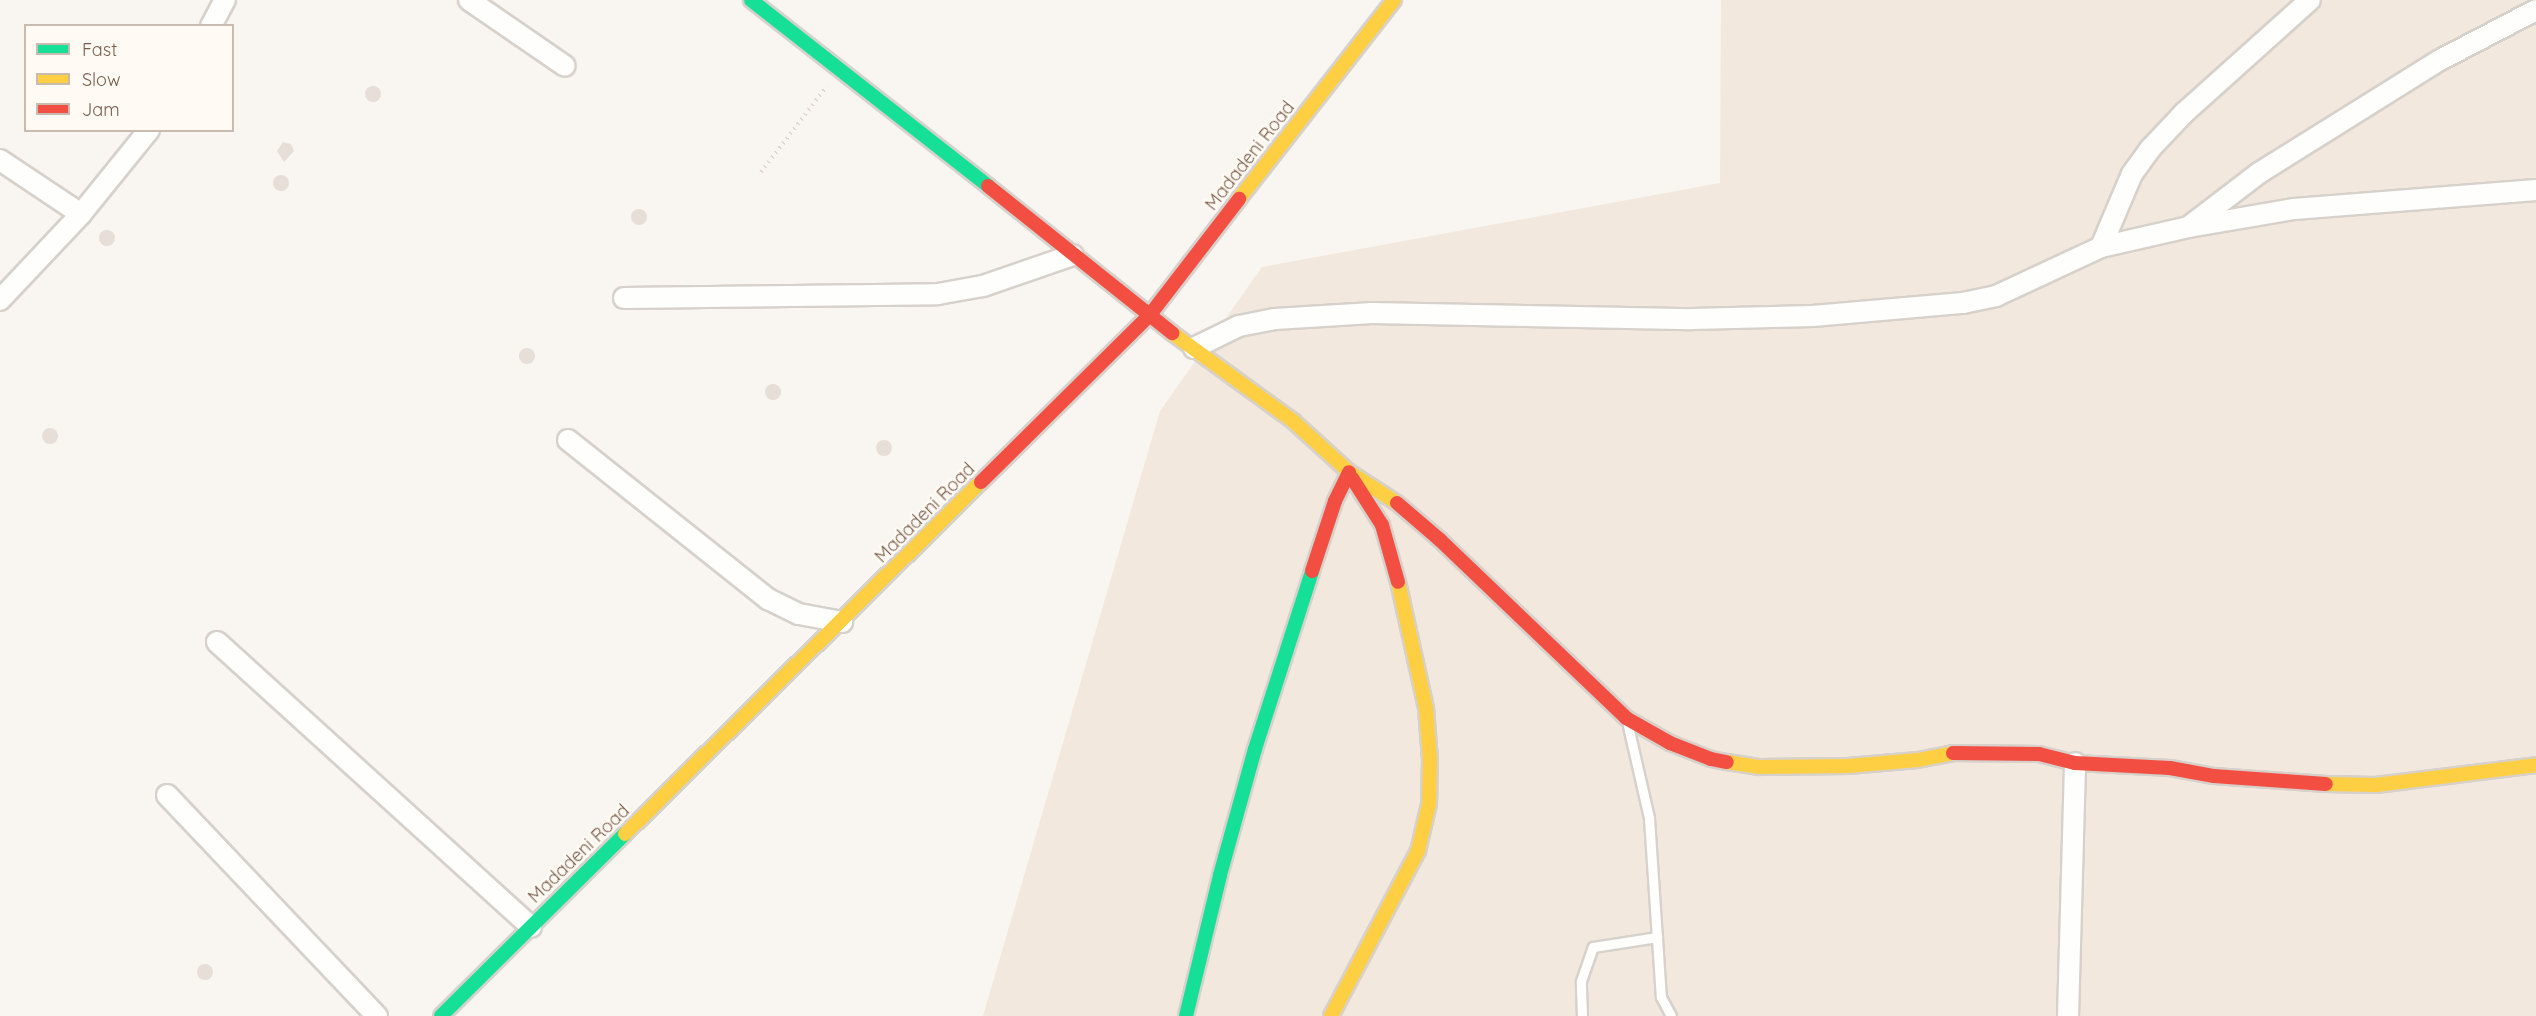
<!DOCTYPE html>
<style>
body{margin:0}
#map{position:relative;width:2536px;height:1016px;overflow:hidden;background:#f9f5f0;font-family:Quicksand,sans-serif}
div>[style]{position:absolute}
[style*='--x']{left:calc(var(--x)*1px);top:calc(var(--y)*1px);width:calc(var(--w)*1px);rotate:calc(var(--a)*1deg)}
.residential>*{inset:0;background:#f2e8de}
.building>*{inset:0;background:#e6ded7}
.round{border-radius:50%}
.path>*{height:4px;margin-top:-2px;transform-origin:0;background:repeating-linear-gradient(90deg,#dcd5d0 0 1.5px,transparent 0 6px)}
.roads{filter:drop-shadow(2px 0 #d7d1cb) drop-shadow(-2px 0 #d7d1cb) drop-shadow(0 2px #d7d1cb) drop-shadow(0 -2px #d7d1cb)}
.lane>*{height:9px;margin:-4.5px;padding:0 4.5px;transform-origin:4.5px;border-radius:4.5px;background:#fefefd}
.street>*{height:20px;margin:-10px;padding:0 10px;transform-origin:10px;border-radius:10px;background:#fefefd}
.fast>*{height:14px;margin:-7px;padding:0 7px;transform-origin:7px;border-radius:7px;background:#16e098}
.slow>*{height:14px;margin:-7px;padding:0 7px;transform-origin:7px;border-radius:7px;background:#ffcf43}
.jam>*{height:14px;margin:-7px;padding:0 7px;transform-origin:7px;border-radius:7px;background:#f24e42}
span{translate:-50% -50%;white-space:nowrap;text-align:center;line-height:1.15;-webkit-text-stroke:5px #fffaf3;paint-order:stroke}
.street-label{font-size:18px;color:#7a5c4d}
.legend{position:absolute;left:24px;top:24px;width:210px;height:108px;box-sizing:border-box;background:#fffaf3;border:2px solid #cabbb1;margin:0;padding:8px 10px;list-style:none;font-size:18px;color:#7a5c4d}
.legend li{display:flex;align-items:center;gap:12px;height:30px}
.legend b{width:30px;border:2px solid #cabbb1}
</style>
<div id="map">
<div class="residential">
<div style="clip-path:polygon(1721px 0,2536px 0,2536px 1016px,983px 1016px,1160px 411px,1262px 267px,1720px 183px)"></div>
</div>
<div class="building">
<div class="round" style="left:365px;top:86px;width:16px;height:16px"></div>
<div style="clip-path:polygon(283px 142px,291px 144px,294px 151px,284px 162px,277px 151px)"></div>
<div class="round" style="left:273px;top:175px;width:16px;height:16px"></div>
<div class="round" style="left:631px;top:209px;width:16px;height:16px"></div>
<div class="round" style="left:99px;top:230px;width:16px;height:16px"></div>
<div class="round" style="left:519px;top:348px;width:16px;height:16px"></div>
<div class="round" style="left:765px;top:384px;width:16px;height:16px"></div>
<div class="round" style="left:42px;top:428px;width:16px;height:16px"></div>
<div class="round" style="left:876px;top:440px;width:16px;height:16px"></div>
<div class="round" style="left:197px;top:964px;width:16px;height:16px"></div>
</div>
<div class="path">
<div style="--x:761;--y:172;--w:108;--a:-52.5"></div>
</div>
<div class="roads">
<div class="lane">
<div style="--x:1628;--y:726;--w:94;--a:77.1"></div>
<div style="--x:1649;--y:818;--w:179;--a:86.2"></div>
<div style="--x:1661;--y:997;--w:21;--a:62"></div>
<div style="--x:1582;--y:1016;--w:35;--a:-92"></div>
<div style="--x:1581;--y:981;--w:36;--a:-71"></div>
<div style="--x:1593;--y:947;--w:65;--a:-8.9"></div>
</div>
<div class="street">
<div style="--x:469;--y:0;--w:116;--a:34.5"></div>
<div style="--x:211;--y:26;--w:30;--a:-62"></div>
<div style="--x:0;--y:160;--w:97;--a:33.7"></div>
<div style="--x:2191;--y:225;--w:86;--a:-37.4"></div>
<div style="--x:2259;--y:173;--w:213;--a:-32"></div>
<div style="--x:2440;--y:60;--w:108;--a:-27.5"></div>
<div style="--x:2101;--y:247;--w:79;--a:-67"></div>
<div style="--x:2132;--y:174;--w:31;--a:-54"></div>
<div style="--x:2150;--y:149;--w:50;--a:-46.6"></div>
<div style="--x:2184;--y:113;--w:169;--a:-41.9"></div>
<div style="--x:624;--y:298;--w:314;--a:-0.7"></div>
<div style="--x:938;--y:294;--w:46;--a:-10.1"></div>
<div style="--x:983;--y:286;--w:95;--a:-19"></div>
<div style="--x:0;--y:300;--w:118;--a:-46.7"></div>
<div style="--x:81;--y:214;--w:108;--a:-51"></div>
<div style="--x:1194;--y:348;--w:50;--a:-26.1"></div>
<div style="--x:1239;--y:326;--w:37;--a:-11"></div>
<div style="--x:1275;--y:319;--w:97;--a:-3.5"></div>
<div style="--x:1372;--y:313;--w:320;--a:1.1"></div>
<div style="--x:1692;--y:319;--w:121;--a:-1.4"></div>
<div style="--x:1813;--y:316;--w:151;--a:-5"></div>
<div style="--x:1963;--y:303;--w:34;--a:-12"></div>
<div style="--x:1996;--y:296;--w:116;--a:-25"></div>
<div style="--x:2101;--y:247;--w:90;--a:-12.8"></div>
<div style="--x:2189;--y:227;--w:107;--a:-9.7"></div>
<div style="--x:2294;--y:209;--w:243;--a:-4.5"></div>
<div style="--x:568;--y:440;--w:256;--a:38.5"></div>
<div style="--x:768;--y:599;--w:34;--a:26"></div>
<div style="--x:799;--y:614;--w:44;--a:10.5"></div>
<div style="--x:217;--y:642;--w:424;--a:42.2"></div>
<div style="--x:167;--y:795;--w:305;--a:46.5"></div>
<div style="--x:2068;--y:1016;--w:253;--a:-88.4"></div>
</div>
<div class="fast">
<div style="--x:751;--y:0;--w:301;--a:38.1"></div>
<div style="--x:441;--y:1016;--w:259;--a:-44.7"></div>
<div style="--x:1186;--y:1016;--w:145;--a:-76.4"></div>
<div style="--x:1220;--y:875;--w:131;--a:-74.5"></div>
<div style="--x:1255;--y:749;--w:187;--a:-72.2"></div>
</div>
<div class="slow">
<div style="--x:1239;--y:199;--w:252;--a:-52.1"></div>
<div style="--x:1172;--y:333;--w:150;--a:36"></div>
<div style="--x:1293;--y:421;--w:76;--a:42.3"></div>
<div style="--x:1349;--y:472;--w:57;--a:32.9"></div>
<div style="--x:1727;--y:762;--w:33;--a:9"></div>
<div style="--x:1760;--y:767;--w:88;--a:-0.7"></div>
<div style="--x:1848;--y:766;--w:70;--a:-4.9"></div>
<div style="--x:1918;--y:760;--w:36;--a:-11"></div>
<div style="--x:2326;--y:784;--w:50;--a:1.1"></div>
<div style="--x:2376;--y:785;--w:161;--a:-7.1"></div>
<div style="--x:625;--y:834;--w:501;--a:-44.68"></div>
<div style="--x:1331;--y:1016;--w:187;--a:-62.2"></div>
<div style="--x:1418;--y:851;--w:48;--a:-76.8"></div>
<div style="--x:1429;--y:804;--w:44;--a:-88.7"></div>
<div style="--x:1430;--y:760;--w:52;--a:-94.4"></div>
<div style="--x:1426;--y:708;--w:129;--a:-102.5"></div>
</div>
<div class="jam">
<div style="--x:988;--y:186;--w:236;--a:38.6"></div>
<div style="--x:1352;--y:478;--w:56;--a:57.4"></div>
<div style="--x:1382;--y:525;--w:59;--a:74.3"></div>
<div style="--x:981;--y:482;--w:236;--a:-44.7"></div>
<div style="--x:1149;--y:316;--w:148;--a:-52.4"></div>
<div style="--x:1397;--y:503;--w:57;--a:40.7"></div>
<div style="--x:1440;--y:540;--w:257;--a:43.7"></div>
<div style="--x:1626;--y:718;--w:51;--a:29.6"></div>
<div style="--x:1670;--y:743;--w:44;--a:21.3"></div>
<div style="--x:1711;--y:759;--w:16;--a:11"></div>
<div style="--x:1312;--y:571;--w:74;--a:-71.8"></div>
<div style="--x:1335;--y:501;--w:32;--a:-64"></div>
<div style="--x:1953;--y:753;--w:86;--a:0.7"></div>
<div style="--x:2039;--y:754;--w:37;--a:14"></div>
<div style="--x:2075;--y:763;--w:95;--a:3"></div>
<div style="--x:2170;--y:768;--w:45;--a:10.3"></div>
<div style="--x:2214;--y:776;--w:112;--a:4.1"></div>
</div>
</div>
<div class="street-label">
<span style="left:1250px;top:156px;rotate:-52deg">Madadeni Road</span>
<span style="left:925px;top:513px;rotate:-45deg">Madadeni Road</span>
<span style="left:579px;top:854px;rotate:-44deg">Madadeni Road</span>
</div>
<ul class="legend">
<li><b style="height:8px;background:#16e098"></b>Fast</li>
<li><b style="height:8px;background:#ffcf43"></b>Slow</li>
<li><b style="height:8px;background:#f24e42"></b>Jam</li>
</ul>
</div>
